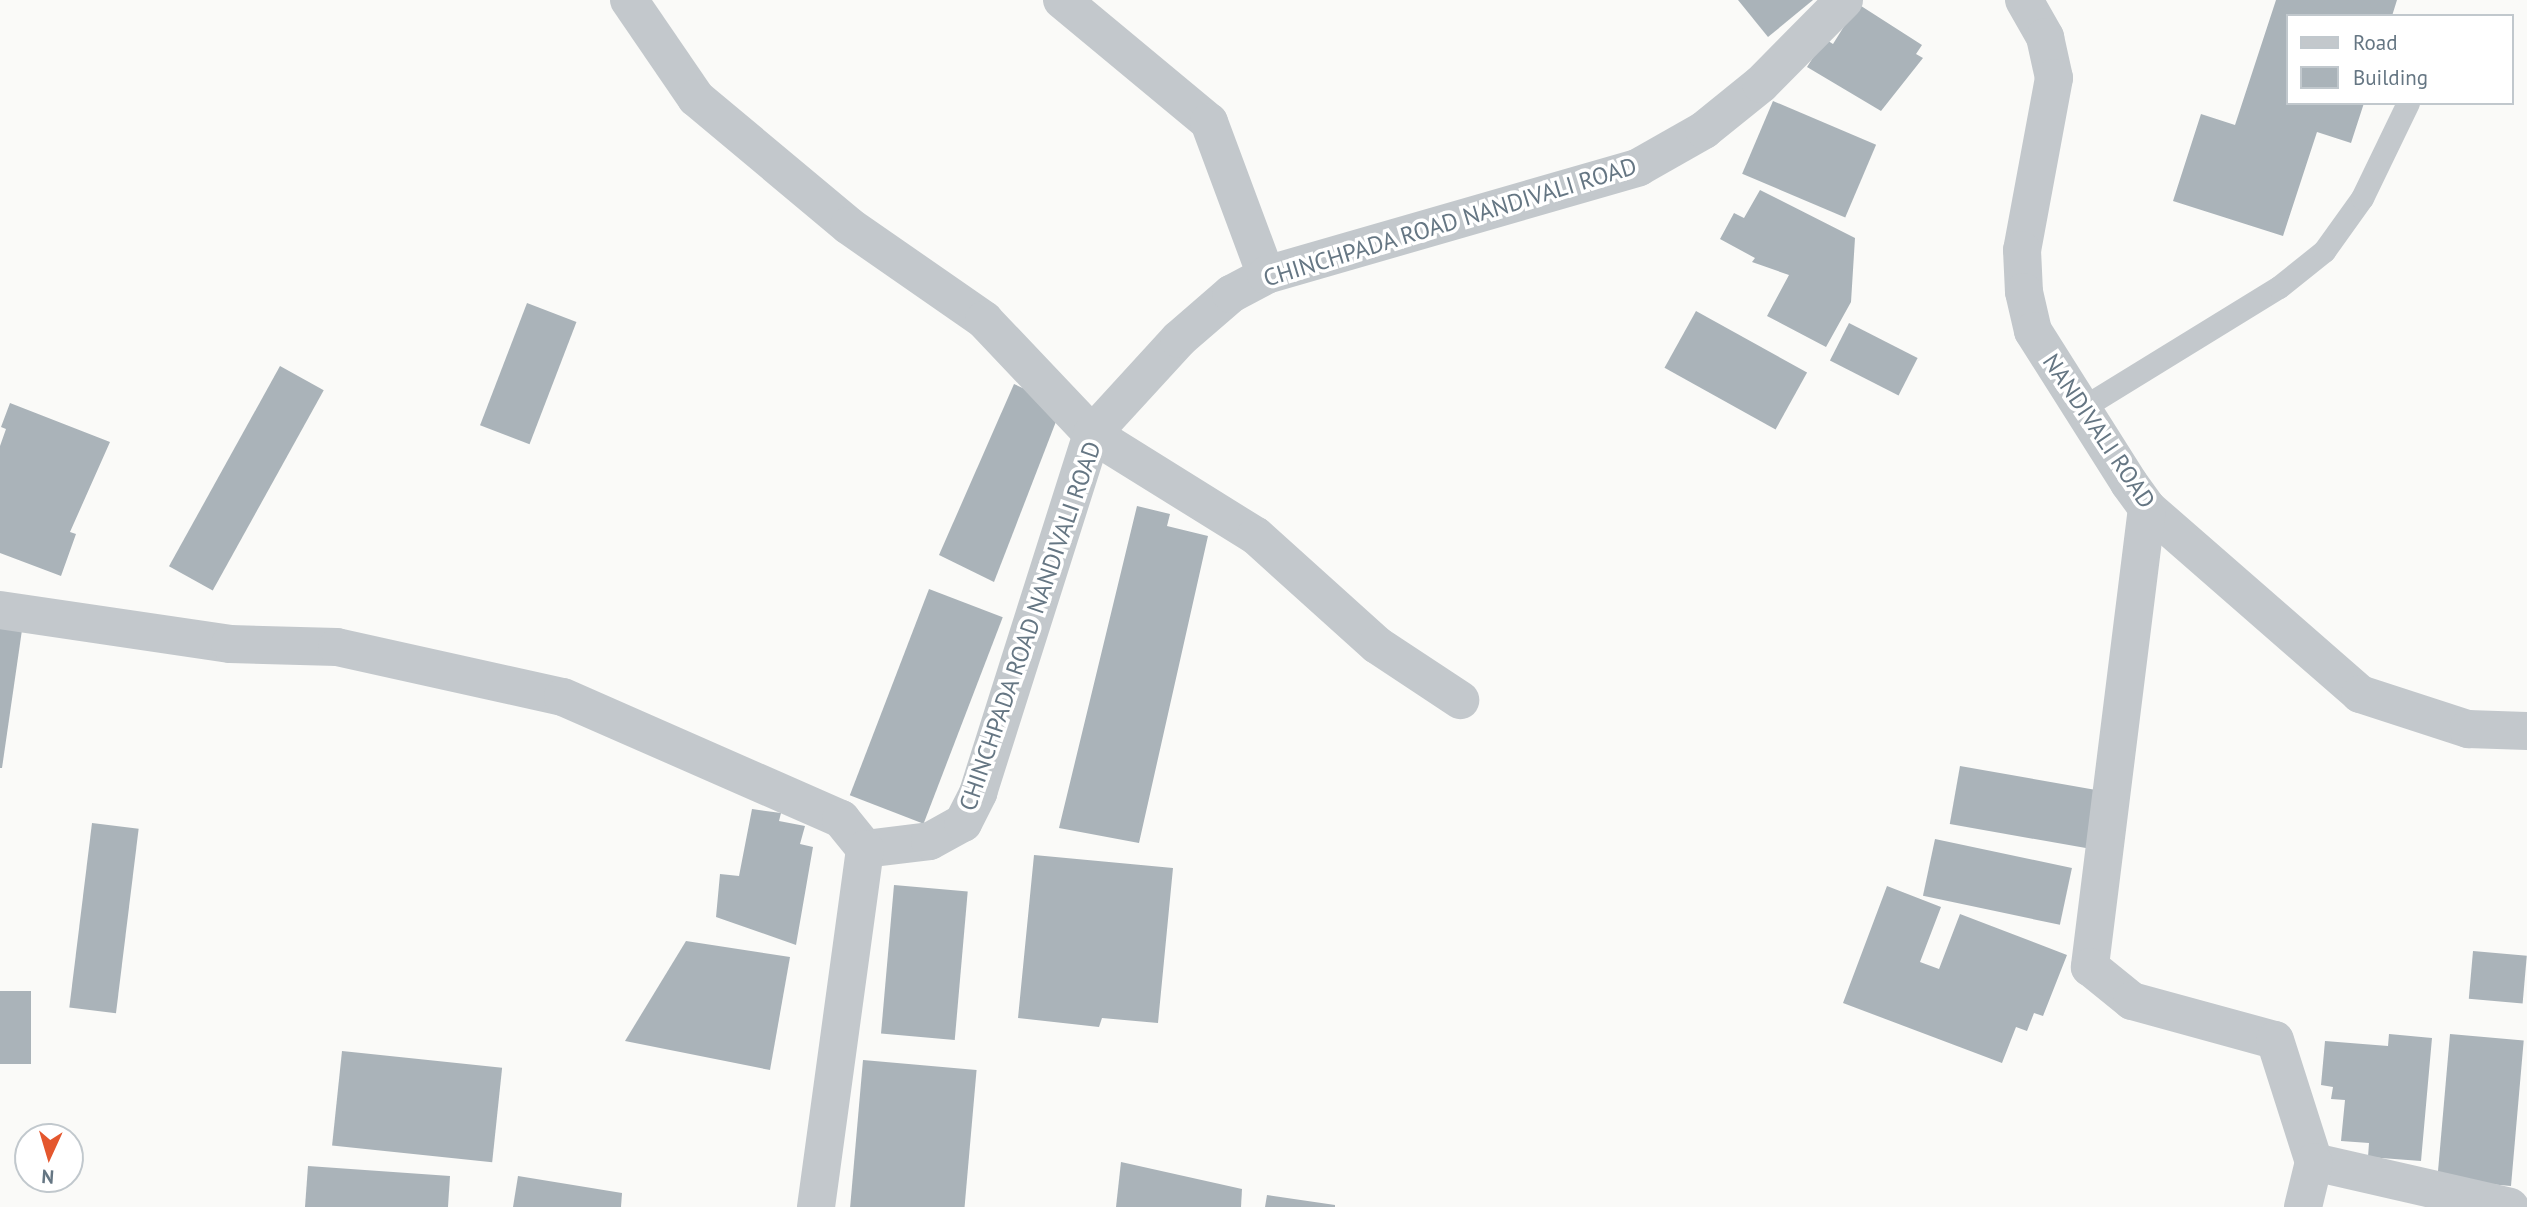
<!DOCTYPE html>
<style>
body{margin:0}
#map{position:relative;width:2527px;height:1207px;overflow:hidden;background:#fafaf8;font-family:"PT Sans",sans-serif}
div>[style]{position:absolute}
[style*='--x']{left:calc(var(--x)*1px);top:calc(var(--y)*1px);width:calc(var(--w)*1px);rotate:calc(var(--a)*1deg)}
.building>*{inset:0;background:#aab3b9;transform-origin:0 0}
.lane>*{height:23px;margin:-11.5px;padding:0 11.5px;transform-origin:11.5px;border-radius:11.5px;background:#c3c8cc}
.street>*{height:38px;margin:-19px;padding:0 19px;transform-origin:19px;border-radius:19px;background:#c3c8cc}
span{translate:-50% -50%;white-space:nowrap;text-align:center;line-height:1.15;-webkit-text-stroke:7px #fff;paint-order:stroke}
.street-label{font-size:24px;color:#657683}
.legend{position:absolute;left:2286px;top:14px;width:228px;height:91px;box-sizing:border-box;background:#fff;border:2px solid #c1c8cd;margin:0;padding:9px 12px;list-style:none;font-size:21px;color:#657683}
.legend li{display:flex;align-items:center;gap:14px;height:35px}
.legend b{width:35px;border:2px solid #c1c8cd}
.north{position:absolute;left:14px;top:1123px;width:70px;height:70px;box-sizing:border-box;background:#fff;border:2px solid #c1c8cd;border-radius:50%;rotate:184deg;font-size:19px;font-weight:700;line-height:28px;text-align:center;color:#657683}
.north::after{content:'';display:block;margin:auto;width:24px;height:32px;background:#e4572e;clip-path:polygon(50% 0,100% 100%,50% 72%,0 100%)}
</style>
<div id="map">
<div class="building">
<div style="clip-path:polygon(1738px 0,1813px 0,1768px 37px)"></div>
<div style="clip-path:polygon(2276px 0,2397px 0,2392px 16px,2287px 16px,2287px 103px,2364px 103px,2351px 143px,2317px 132px,2283px 236px,2173px 201px,2201px 114px,2235px 125px)"></div>
<div style="clip-path:polygon(1858px 4px,1922px 45px,1916px 54px,1923px 58px,1881px 111px,1807px 67px,1825px 39px,1833px 44px)"></div>
<div style="left:1773px;top:101px;width:112px;height:79px;rotate:23deg"></div>
<div style="clip-path:polygon(1760px 190px,1855px 238px,1851px 302px,1826px 347px,1767px 316px,1789px 275px,1752px 262px,1755px 258px,1720px 239px,1734px 213px,1744px 218px)"></div>
<div style="left:527px;top:303px;width:53px;height:131px;rotate:21deg"></div>
<div style="left:1696px;top:311px;width:127px;height:65px;rotate:29deg"></div>
<div style="left:1849px;top:323px;width:77px;height:42px;rotate:27deg"></div>
<div style="left:280px;top:366px;width:50px;height:229px;rotate:29deg"></div>
<div style="clip-path:polygon(1014px 384px,1062px 406px,994px 582px,939px 555px)"></div>
<div style="clip-path:polygon(10px 403px,110px 442px,70px 532px,76px 534px,61px 576px,0 553px,0 446px,6px 429px,1px 427px)"></div>
<div style="clip-path:polygon(1137px 506px,1170px 514px,1167px 526px,1208px 536px,1139px 843px,1059px 828px)"></div>
<div style="left:929px;top:589px;width:79px;height:221px;rotate:21deg"></div>
<div style="clip-path:polygon(0 628px,22px 630px,2px 768px,0 768px)"></div>
<div style="left:1960px;top:766px;width:144px;height:59px;rotate:10deg"></div>
<div style="clip-path:polygon(752px 809px,781px 813px,779px 821px,805px 826px,800px 844px,813px 847px,796px 945px,716px 917px,720px 874px,739px 876px)"></div>
<div style="left:92px;top:823px;width:47px;height:186px;rotate:7deg"></div>
<div style="left:1935px;top:839px;width:140px;height:58px;rotate:12deg"></div>
<div style="clip-path:polygon(1034px 855px,1173px 868px,1158px 1023px,1102px 1018px,1099px 1027px,1018px 1018px)"></div>
<div style="left:894px;top:885px;width:74px;height:149px;rotate:5deg"></div>
<div style="clip-path:polygon(1887px 886px,1941px 907px,1920px 962px,1939px 969px,1960px 914px,2067px 955px,2043px 1016px,2034px 1013px,2027px 1031px,2016px 1027px,2002px 1063px,1843px 1003px)"></div>
<div style="clip-path:polygon(686px 941px,790px 957px,770px 1070px,625px 1041px)"></div>
<div style="left:2473px;top:951px;width:54px;height:48px;rotate:5deg"></div>
<div style="left:0;top:991px;width:31px;height:73px"></div>
<div style="clip-path:polygon(2389px 1034px,2432px 1038px,2421px 1161px,2368px 1157px,2369px 1143px,2341px 1141px,2345px 1100px,2331px 1099px,2333px 1087px,2321px 1085px,2325px 1041px,2388px 1046px)"></div>
<div style="left:2450px;top:1034px;width:74px;height:146px;rotate:5deg"></div>
<div style="left:342px;top:1051px;width:161px;height:95px;rotate:6deg"></div>
<div style="left:863px;top:1060px;width:114px;height:148px;rotate:5deg"></div>
<div style="clip-path:polygon(1121px 1162px,1242px 1189px,1241px 1207px,1116px 1207px)"></div>
<div style="clip-path:polygon(308px 1166px,450px 1176px,448px 1207px,305px 1207px)"></div>
<div style="clip-path:polygon(518px 1176px,622px 1193px,621px 1207px,513px 1207px)"></div>
<div style="clip-path:polygon(1267px 1195px,1335px 1205px,1335px 1207px,1265px 1207px)"></div>
</div>
<div class="lane">
<div style="--x:2082;--y:408;--w:231;--a:-31.6"></div>
<div style="--x:2279;--y:287;--w:58;--a:-38.7"></div>
<div style="--x:2324;--y:251;--w:65;--a:-54.4"></div>
<div style="--x:2362;--y:198;--w:106;--a:-64.2"></div>
</div>
<div class="street">
<div style="--x:629;--y:0;--w:119;--a:55.6"></div>
<div style="--x:696;--y:98;--w:199;--a:39.9"></div>
<div style="--x:849;--y:226;--w:165;--a:34.8"></div>
<div style="--x:984;--y:320;--w:157;--a:46.5"></div>
<div style="--x:1092;--y:434;--w:193;--a:31.9"></div>
<div style="--x:1256;--y:536;--w:163;--a:42"></div>
<div style="--x:1377;--y:645;--w:100;--a:33.5"></div>
<div style="--x:1062;--y:0;--w:191;--a:39.7"></div>
<div style="--x:1209;--y:122;--w:163;--a:69.6"></div>
<div style="--x:2024;--y:0;--w:43;--a:60.4"></div>
<div style="--x:2045;--y:37;--w:42;--a:77.6"></div>
<div style="--x:2054;--y:78;--w:175;--a:100.5"></div>
<div style="--x:2022;--y:250;--w:42;--a:87.3"></div>
<div style="--x:2024;--y:292;--w:40;--a:77"></div>
<div style="--x:2033;--y:331;--w:180;--a:57.7"></div>
<div style="--x:2129;--y:483;--w:31;--a:54"></div>
<div style="--x:2147;--y:508;--w:283;--a:41.1"></div>
<div style="--x:2360;--y:694;--w:114;--a:18"></div>
<div style="--x:2468;--y:729;--w:59;--a:1.9"></div>
<div style="--x:2147;--y:508;--w:463;--a:97.1"></div>
<div style="--x:2090;--y:967;--w:54;--a:39"></div>
<div style="--x:2132;--y:1001;--w:148;--a:15.3"></div>
<div style="--x:2275;--y:1040;--w:128;--a:72.3"></div>
<div style="--x:2314;--y:1162;--w:201;--a:12.9"></div>
<div style="--x:0;--y:610;--w:232;--a:8.4"></div>
<div style="--x:230;--y:644;--w:107;--a:1.6"></div>
<div style="--x:337;--y:647;--w:231;--a:12.5"></div>
<div style="--x:563;--y:697;--w:304;--a:23.7"></div>
<div style="--x:841;--y:819;--w:38;--a:51"></div>
<div style="--x:865;--y:849;--w:65;--a:-7"></div>
<div style="--x:930;--y:841;--w:38;--a:-29"></div>
<div style="--x:963;--y:823;--w:34;--a:-63"></div>
<div style="--x:978;--y:793;--w:377;--a:-72.4"></div>
<div style="--x:1092;--y:434;--w:129;--a:-47.5"></div>
<div style="--x:1179;--y:339;--w:69;--a:-40.9"></div>
<div style="--x:1231;--y:294;--w:40;--a:-28"></div>
<div style="--x:1266;--y:275;--w:388;--a:-16.1"></div>
<div style="--x:1639;--y:167;--w:75;--a:-29.6"></div>
<div style="--x:1704;--y:130;--w:73;--a:-38.9"></div>
<div style="--x:1761;--y:84;--w:118;--a:-45.3"></div>
<div style="--x:816;--y:1207;--w:361;--a:-82.2"></div>
<div style="--x:2303;--y:1207;--w:46;--a:-76.3"></div>
</div>
<div class="street-label">
<span style="left:1450px;top:222px;rotate:-17deg">CHINCHPADA ROAD NANDIVALI ROAD</span>
<span style="left:2099px;top:431px;rotate:56deg">NANDIVALI ROAD</span>
<span style="left:1030px;top:626px;rotate:-71deg">CHINCHPADA ROAD NANDIVALI ROAD</span>
</div>
<ul class="legend">
<li><b style="height:9px;background:#c3c8cc"></b>Road</li>
<li><b style="height:19px;background:#aab3b9"></b>Building</li>
</ul>
<div class="north">N</div>
</div>
